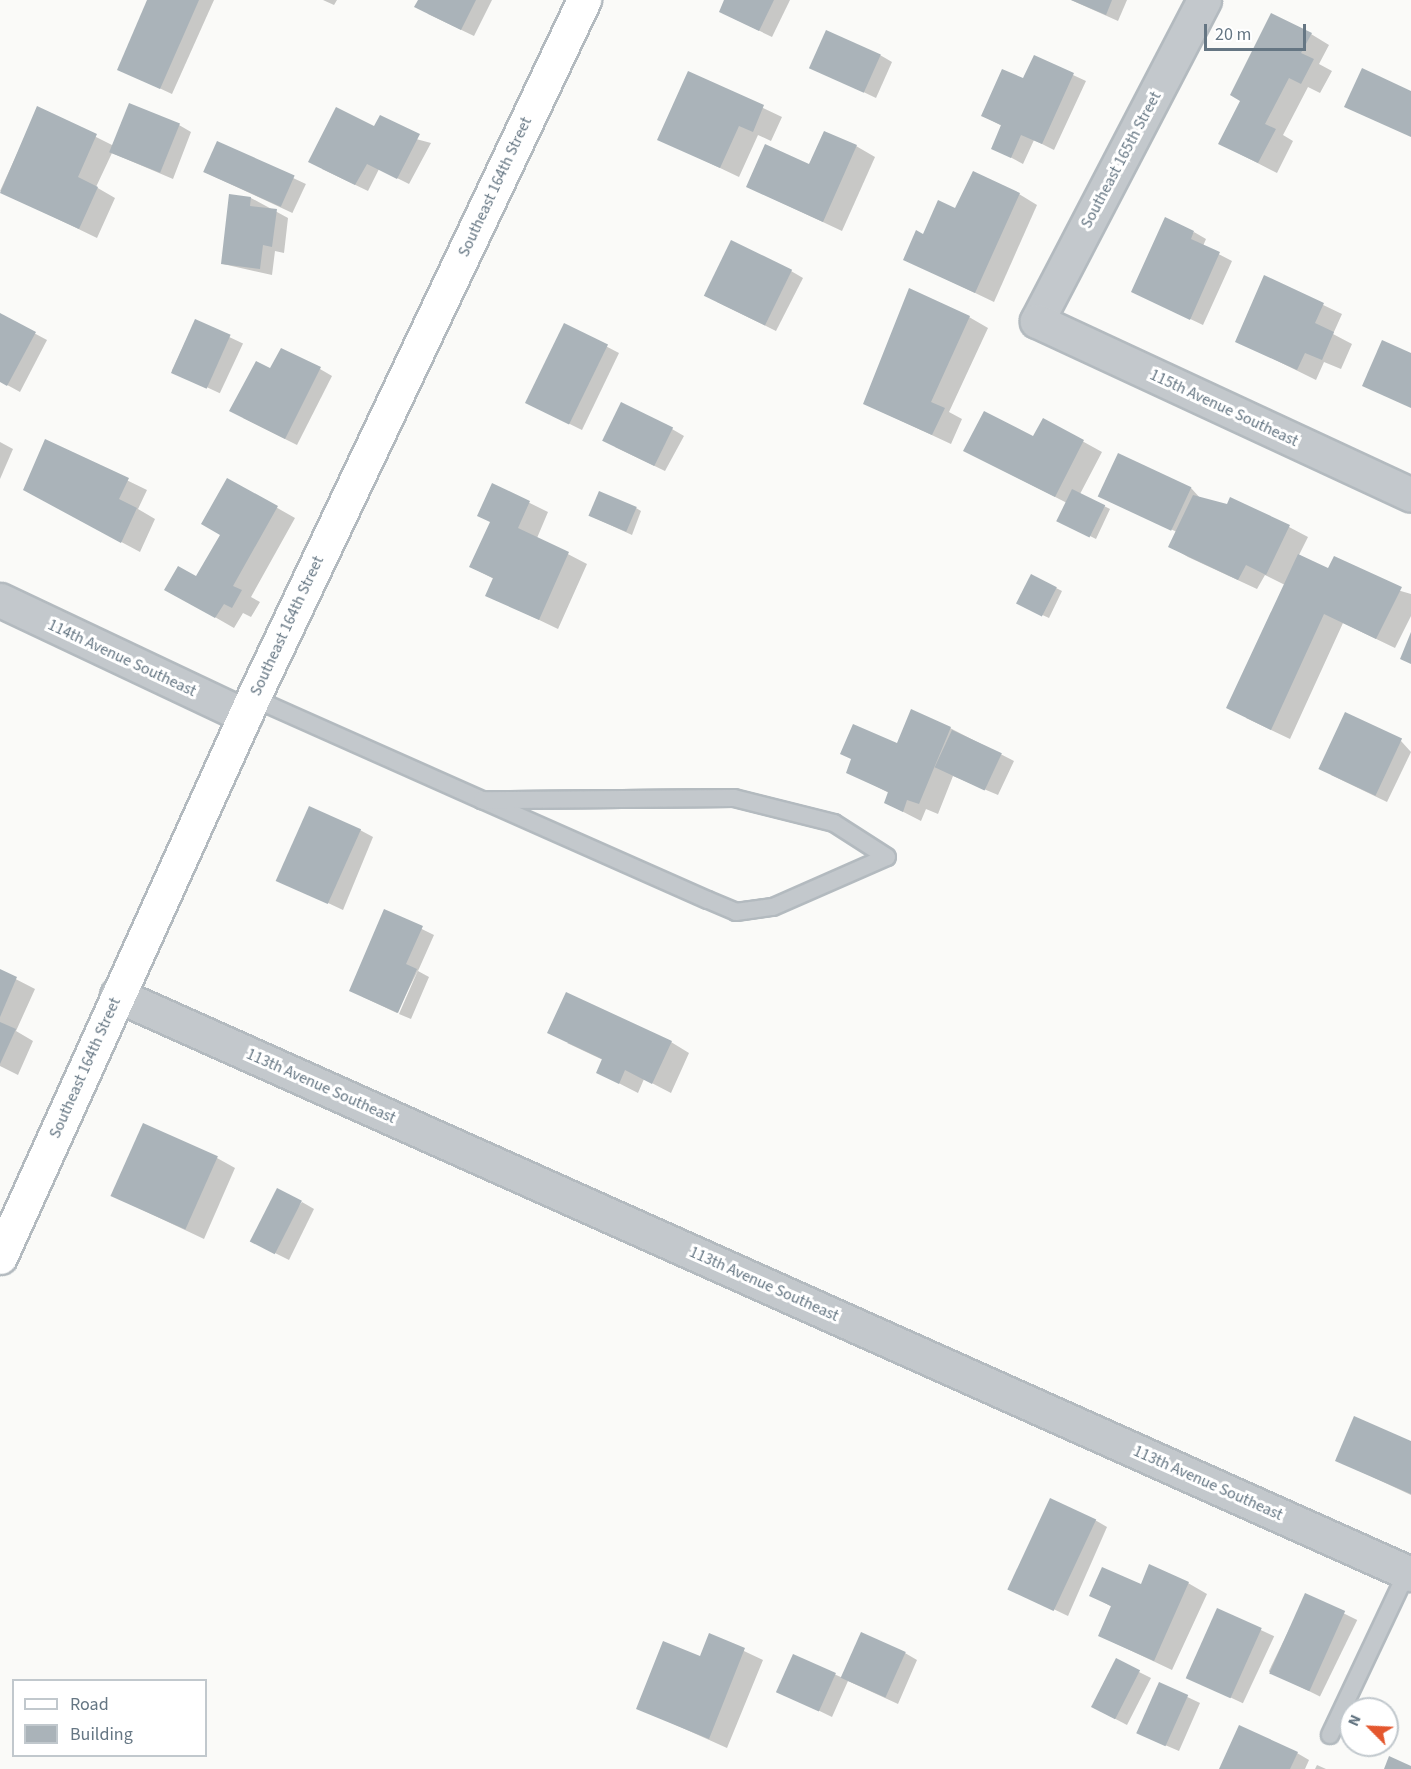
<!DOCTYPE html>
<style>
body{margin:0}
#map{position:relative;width:1411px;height:1769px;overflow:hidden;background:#fafaf8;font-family:"Source Sans 3",sans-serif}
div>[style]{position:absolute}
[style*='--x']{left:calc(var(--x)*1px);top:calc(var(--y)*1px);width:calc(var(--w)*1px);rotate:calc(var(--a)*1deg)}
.shadow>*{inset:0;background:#0003;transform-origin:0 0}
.building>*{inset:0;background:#aab3b9;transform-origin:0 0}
.roads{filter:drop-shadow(2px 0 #b3babf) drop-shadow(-2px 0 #b3babf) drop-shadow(0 2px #b3babf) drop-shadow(0 -2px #b3babf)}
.lane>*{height:16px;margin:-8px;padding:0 8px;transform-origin:8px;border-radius:8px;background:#c3c8cc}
.street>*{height:33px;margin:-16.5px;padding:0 16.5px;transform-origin:16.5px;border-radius:16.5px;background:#c3c8cc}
.secondary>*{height:33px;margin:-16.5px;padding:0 16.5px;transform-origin:16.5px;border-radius:16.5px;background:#fff}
span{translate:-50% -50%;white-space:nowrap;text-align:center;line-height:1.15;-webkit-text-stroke:6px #fff;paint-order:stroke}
.street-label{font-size:16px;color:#657683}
.legend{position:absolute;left:12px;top:1679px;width:195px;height:78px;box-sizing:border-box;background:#fff;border:2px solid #c1c8cd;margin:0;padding:8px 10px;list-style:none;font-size:18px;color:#657683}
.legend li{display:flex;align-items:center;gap:12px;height:30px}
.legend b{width:30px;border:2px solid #c1c8cd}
.north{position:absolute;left:1339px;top:1697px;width:60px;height:60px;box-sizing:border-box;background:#fff;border:2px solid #c1c8cd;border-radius:50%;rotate:294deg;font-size:16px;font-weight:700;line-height:24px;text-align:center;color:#657683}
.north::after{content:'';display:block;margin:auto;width:21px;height:27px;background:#e4572e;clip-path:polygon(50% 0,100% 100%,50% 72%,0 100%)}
.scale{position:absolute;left:1204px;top:24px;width:102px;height:27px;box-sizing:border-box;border:3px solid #657683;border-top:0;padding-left:8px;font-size:18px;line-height:21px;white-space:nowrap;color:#657683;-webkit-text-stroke:4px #fff;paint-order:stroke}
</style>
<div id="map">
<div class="shadow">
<div style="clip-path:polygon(149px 0,214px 0,172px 94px,118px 69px)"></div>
<div style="clip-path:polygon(323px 0,337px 0,334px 5px)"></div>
<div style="clip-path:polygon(420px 0,492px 0,474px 36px,428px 14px)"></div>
<div style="clip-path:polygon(726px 0,790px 0,772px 37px,733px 18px)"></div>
<div style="clip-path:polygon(1071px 0,1127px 0,1118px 21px)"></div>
<div style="clip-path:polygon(1311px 34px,1329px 45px,1319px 64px,1332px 71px,1320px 93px,1308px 87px,1283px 135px,1293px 141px,1277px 173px,1238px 153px)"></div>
<div style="clip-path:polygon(880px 55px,892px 62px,876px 98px,811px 67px)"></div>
<div style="clip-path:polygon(1034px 57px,1086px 81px,1054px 150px,1034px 140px,1023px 164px,993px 148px,1002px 126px,983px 116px,1023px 80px)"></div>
<div style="clip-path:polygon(689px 73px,782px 117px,771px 141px,758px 135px,739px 177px,659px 139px)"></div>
<div style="clip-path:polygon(38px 108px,114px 146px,179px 125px,191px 132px,173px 179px,112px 153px,96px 187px,115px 198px,97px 238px,0 191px)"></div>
<div style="clip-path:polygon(375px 128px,431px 143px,409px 184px,379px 169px,368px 191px,322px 169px)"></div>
<div style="left:218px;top:143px;width:97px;height:32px;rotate:25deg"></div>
<div style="clip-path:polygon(856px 146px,875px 157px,842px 231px,748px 187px)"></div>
<div style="clip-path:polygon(1019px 194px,1037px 205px,994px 302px,904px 259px,956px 210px)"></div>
<div style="clip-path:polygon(230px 196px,251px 198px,288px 218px,284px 253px,275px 251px,272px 275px,223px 264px)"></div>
<div style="clip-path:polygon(1194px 232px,1206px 239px,1203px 246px,1232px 261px,1203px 325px,1133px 292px)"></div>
<div style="clip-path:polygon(791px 271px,803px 278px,776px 331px,717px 302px)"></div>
<div style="clip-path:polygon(1265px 277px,1342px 314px,1333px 334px,1352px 344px,1341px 369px,1324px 362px,1316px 380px,1237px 341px)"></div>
<div style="clip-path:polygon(0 315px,47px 340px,20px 392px,0 381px)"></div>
<div style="clip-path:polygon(969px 317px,988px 328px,949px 412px,962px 419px,951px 444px,865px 404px)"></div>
<div style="left:195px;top:321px;width:53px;height:55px;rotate:25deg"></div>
<div style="clip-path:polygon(565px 325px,619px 353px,582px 430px,539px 409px)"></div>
<div style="clip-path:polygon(320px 369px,332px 376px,297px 445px,243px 418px,271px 370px)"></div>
<div style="clip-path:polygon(1044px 420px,1102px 452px,1080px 494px,1110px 509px,1096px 539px,1064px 523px,1067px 503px,965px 451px,1034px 439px)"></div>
<div style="clip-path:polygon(672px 429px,684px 436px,665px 471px,615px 447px)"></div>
<div style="clip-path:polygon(46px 441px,147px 490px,138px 509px,155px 519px,140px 552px,43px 500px)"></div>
<div style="clip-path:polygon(0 442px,13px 449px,0 479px)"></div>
<div style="clip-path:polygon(1119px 455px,1191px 488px,1201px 499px,1228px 505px,1231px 499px,1289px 527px,1308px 537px,1299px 555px,1329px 570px,1411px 594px,1411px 616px,1395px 648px,1343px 623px,1290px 739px,1246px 718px,1285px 585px,1265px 575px,1257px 589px,1188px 557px,1170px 546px,1177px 532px,1113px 503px)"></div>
<div style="clip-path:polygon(228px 480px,295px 518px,251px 597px,260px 602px,251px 617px,243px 613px,234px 628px,166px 589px,197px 578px,222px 534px)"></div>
<div style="clip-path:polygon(493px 485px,548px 512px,537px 538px,587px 564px,558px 629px,487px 595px,494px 579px,471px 567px,492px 522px)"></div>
<div style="clip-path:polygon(636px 508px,641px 511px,632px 535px,595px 518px)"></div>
<div style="clip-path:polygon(1056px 588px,1062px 591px,1049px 618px,1025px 607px)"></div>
<div style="clip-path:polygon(950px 728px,1014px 761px,998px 795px,953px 776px,938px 814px,926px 809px,921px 821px,886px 803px,889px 793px,848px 772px,898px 745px)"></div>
<div style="clip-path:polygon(1401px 741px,1411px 752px,1387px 802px,1331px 775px)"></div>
<div style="clip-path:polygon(360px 830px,373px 837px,343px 910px,281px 881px)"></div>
<div style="clip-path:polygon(385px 911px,434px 935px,418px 971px,429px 977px,411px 1019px,399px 1014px,419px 968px,397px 1013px,363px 997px)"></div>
<div style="clip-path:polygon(0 971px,35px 989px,16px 1031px,33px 1041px,18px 1075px,0 1066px)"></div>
<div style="clip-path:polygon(671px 1042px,689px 1053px,671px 1093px,644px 1079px,638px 1093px,597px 1072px,603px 1060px,567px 1043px)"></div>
<div style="clip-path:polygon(217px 1158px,235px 1168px,204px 1239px,113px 1196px)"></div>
<div style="clip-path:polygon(302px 1202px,314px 1209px,289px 1260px,265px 1248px)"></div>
<div style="clip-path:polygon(1411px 1443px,1411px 1495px,1336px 1460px)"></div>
<div style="clip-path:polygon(1095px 1520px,1107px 1527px,1068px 1616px,1011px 1589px)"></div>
<div style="clip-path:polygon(1188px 1583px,1207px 1594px,1172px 1670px,1100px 1636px,1112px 1607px,1091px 1595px)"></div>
<div style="left:1306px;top:1595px;width:57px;height:85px;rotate:26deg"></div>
<div style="left:1218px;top:1610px;width:62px;height:74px;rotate:25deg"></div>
<div style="clip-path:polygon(710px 1635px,763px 1660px,727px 1748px,638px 1708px,701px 1658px)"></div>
<div style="clip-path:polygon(905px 1653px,917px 1660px,898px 1704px,848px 1681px,832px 1717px,778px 1691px,793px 1656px,843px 1678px)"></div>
<div style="clip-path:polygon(1139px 1672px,1151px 1678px,1127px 1725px,1106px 1714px)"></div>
<div style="clip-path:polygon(1160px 1684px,1200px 1703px,1179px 1751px,1151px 1739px)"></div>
<div style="clip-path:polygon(1297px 1753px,1309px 1760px,1305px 1769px,1221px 1769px)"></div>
<div style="clip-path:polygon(1317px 1765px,1326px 1769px,1315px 1769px)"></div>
</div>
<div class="building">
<div style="clip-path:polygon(147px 0,199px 0,160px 89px,117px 70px)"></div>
<div style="clip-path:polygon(418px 0,476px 0,461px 30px,414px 7px)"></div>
<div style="clip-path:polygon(724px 0,774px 0,759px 31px,719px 12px)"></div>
<div style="clip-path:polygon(1071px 0,1112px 0,1106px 15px)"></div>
<div style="clip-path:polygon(1271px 13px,1312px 33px,1301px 53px,1314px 59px,1301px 84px,1289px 78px,1265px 124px,1276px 129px,1258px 163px,1218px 144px,1240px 101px,1230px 95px)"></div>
<div style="left:826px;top:30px;width:60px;height:42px;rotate:24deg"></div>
<div style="clip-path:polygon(1034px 55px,1074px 73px,1042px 144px,1021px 135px,1011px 158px,991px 149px,1001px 125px,981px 116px,1002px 69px,1023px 78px)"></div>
<div style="clip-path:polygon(1362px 68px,1411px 91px,1411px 137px,1344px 107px)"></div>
<div style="clip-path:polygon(688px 71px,764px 105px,753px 132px,739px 126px,720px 168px,657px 140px)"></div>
<div style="left:129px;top:103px;width:55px;height:53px;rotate:22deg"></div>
<div style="clip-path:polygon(37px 106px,97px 134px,78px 177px,98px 187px,79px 229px,0 193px)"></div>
<div style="clip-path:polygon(336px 107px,374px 126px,380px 115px,420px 134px,397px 179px,367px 164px,355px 185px,308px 162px)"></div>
<div style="clip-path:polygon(824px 131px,857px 145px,823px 222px,746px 187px,765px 144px,809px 164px)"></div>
<div style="left:217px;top:141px;width:85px;height:34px;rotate:24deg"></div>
<div style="clip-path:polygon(973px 171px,1020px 193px,975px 293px,903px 260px,916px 230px,923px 234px,938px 200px,955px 208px)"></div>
<div style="clip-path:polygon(229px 194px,251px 197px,250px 206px,277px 209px,272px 247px,263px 245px,260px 269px,221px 264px)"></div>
<div style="clip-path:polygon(1165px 217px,1194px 231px,1191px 239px,1220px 252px,1190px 320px,1131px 292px)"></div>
<div style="left:731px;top:240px;width:68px;height:62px;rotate:26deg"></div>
<div style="clip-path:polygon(1264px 275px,1324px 303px,1315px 323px,1334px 332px,1322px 360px,1305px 353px,1297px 370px,1235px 342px)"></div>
<div style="clip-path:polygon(909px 288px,970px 316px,931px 402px,945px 408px,932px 435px,863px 404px)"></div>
<div style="clip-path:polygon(0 313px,36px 332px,7px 386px,0 382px)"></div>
<div style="left:195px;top:319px;width:39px;height:59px;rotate:24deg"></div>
<div style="left:564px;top:323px;width:49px;height:89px;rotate:26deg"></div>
<div style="clip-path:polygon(1382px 340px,1411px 353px,1411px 408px,1362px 386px)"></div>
<div style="clip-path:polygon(281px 348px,321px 367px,285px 439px,229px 411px,256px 361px,270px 368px)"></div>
<div style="left:621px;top:402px;width:58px;height:43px;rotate:26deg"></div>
<div style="clip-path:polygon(984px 411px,1033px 436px,1043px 418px,1084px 440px,1055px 497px,963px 451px)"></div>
<div style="clip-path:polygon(45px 439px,129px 478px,119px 499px,137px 508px,121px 543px,23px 490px)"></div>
<div style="left:1118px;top:453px;width:81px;height:48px;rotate:25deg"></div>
<div style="clip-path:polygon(227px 478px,278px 506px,233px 586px,242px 590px,232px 608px,224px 604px,215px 618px,164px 590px,178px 566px,196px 576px,220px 535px,201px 524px)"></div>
<div style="clip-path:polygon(492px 483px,530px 501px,518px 528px,569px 552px,539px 620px,485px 596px,493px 578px,469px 567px,490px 522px,477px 516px)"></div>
<div style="left:1072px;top:489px;width:37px;height:36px;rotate:26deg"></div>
<div style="left:599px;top:491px;width:41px;height:27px;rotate:23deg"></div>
<div style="clip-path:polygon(1193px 495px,1227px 504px,1230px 497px,1290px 525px,1266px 575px,1246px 565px,1238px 580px,1168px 547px)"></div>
<div style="clip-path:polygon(1298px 554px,1328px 568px,1334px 556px,1402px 587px,1376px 639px,1324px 614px,1271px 730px,1226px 708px)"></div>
<div style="left:1031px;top:574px;width:29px;height:33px;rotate:27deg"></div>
<div style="clip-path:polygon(1411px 632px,1411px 664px,1400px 659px)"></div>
<div style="clip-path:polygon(911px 709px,951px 727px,919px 804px,907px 800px,903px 812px,884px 803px,888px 792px,846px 773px,851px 759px,840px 754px,853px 724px,897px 743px)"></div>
<div style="left:1345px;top:712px;width:63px;height:63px;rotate:25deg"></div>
<div style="left:952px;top:730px;width:55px;height:41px;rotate:25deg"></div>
<div style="left:309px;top:806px;width:57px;height:82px;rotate:24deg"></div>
<div style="clip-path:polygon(384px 909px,423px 926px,406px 964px,417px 969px,398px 1013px,349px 991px)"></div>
<div style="clip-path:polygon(0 969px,17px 977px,0 1017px)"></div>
<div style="clip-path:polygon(566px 992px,672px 1041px,652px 1084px,625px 1070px,619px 1084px,596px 1073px,602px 1059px,547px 1033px)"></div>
<div style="clip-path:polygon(0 1022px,16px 1029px,0 1064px)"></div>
<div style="left:143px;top:1123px;width:82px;height:80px;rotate:24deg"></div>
<div style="left:277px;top:1188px;width:28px;height:60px;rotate:27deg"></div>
<div style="clip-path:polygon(1354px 1416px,1411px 1441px,1411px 1494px,1335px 1461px)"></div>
<div style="left:1050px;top:1498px;width:51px;height:101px;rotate:25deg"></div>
<div style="clip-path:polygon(1149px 1564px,1189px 1582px,1154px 1661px,1098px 1636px,1111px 1606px,1089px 1596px,1102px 1567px,1141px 1584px)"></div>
<div style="left:1305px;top:1593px;width:44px;height:88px;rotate:24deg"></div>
<div style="left:1217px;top:1608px;width:49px;height:77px;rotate:24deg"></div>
<div style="left:861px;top:1632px;width:49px;height:50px;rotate:24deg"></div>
<div style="clip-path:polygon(709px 1633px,745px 1648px,709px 1739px,636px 1709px,663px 1641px,700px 1656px)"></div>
<div style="left:793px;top:1654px;width:47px;height:42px;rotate:24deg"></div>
<div style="left:1116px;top:1658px;width:27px;height:55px;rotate:27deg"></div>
<div style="left:1159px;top:1682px;width:32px;height:56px;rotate:24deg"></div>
<div style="clip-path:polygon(1239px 1725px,1298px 1752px,1290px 1769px,1219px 1769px)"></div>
<div style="clip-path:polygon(1389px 1756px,1411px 1766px,1411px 1769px,1384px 1769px)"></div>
</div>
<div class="roads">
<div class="lane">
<div style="--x:253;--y:698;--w:251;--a:24"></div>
<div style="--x:482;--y:800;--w:247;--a:23.9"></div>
<div style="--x:708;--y:900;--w:30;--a:23"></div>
<div style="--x:736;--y:912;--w:37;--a:-8"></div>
<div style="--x:773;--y:907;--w:124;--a:-23.7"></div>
<div style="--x:887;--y:857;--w:63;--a:-147.3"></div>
<div style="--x:834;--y:823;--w:103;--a:-166"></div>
<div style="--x:734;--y:798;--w:252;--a:179.5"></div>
<div style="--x:1330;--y:1735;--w:180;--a:-64.7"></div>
</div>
<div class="street">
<div style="--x:1204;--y:0;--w:362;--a:117.5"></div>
<div style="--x:1037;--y:321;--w:412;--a:24.9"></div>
<div style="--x:0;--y:600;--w:271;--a:25.3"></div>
<div style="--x:117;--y:995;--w:1418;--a:24.11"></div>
</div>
<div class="secondary">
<div style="--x:0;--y:1257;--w:614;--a:-65.65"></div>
<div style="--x:253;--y:698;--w:773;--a:-64.63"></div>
</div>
</div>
<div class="street-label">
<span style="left:1121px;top:160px;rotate:-62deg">Southeast 165th Street</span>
<span style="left:495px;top:187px;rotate:-65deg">Southeast 164th Street</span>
<span style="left:1224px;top:408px;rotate:25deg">115th Avenue Southeast</span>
<span style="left:287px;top:626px;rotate:-65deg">Southeast 164th Street</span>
<span style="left:122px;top:658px;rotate:25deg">114th Avenue Southeast</span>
<span style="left:85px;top:1068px;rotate:-66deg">Southeast 164th Street</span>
<span style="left:321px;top:1086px;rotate:24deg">113th Avenue Southeast</span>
<span style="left:764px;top:1284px;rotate:24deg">113th Avenue Southeast</span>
<span style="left:1208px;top:1483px;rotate:24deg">113th Avenue Southeast</span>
</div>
<ul class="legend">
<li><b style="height:8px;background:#fff"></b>Road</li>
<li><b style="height:16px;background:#aab3b9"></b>Building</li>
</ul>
<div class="north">N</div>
<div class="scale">20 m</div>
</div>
